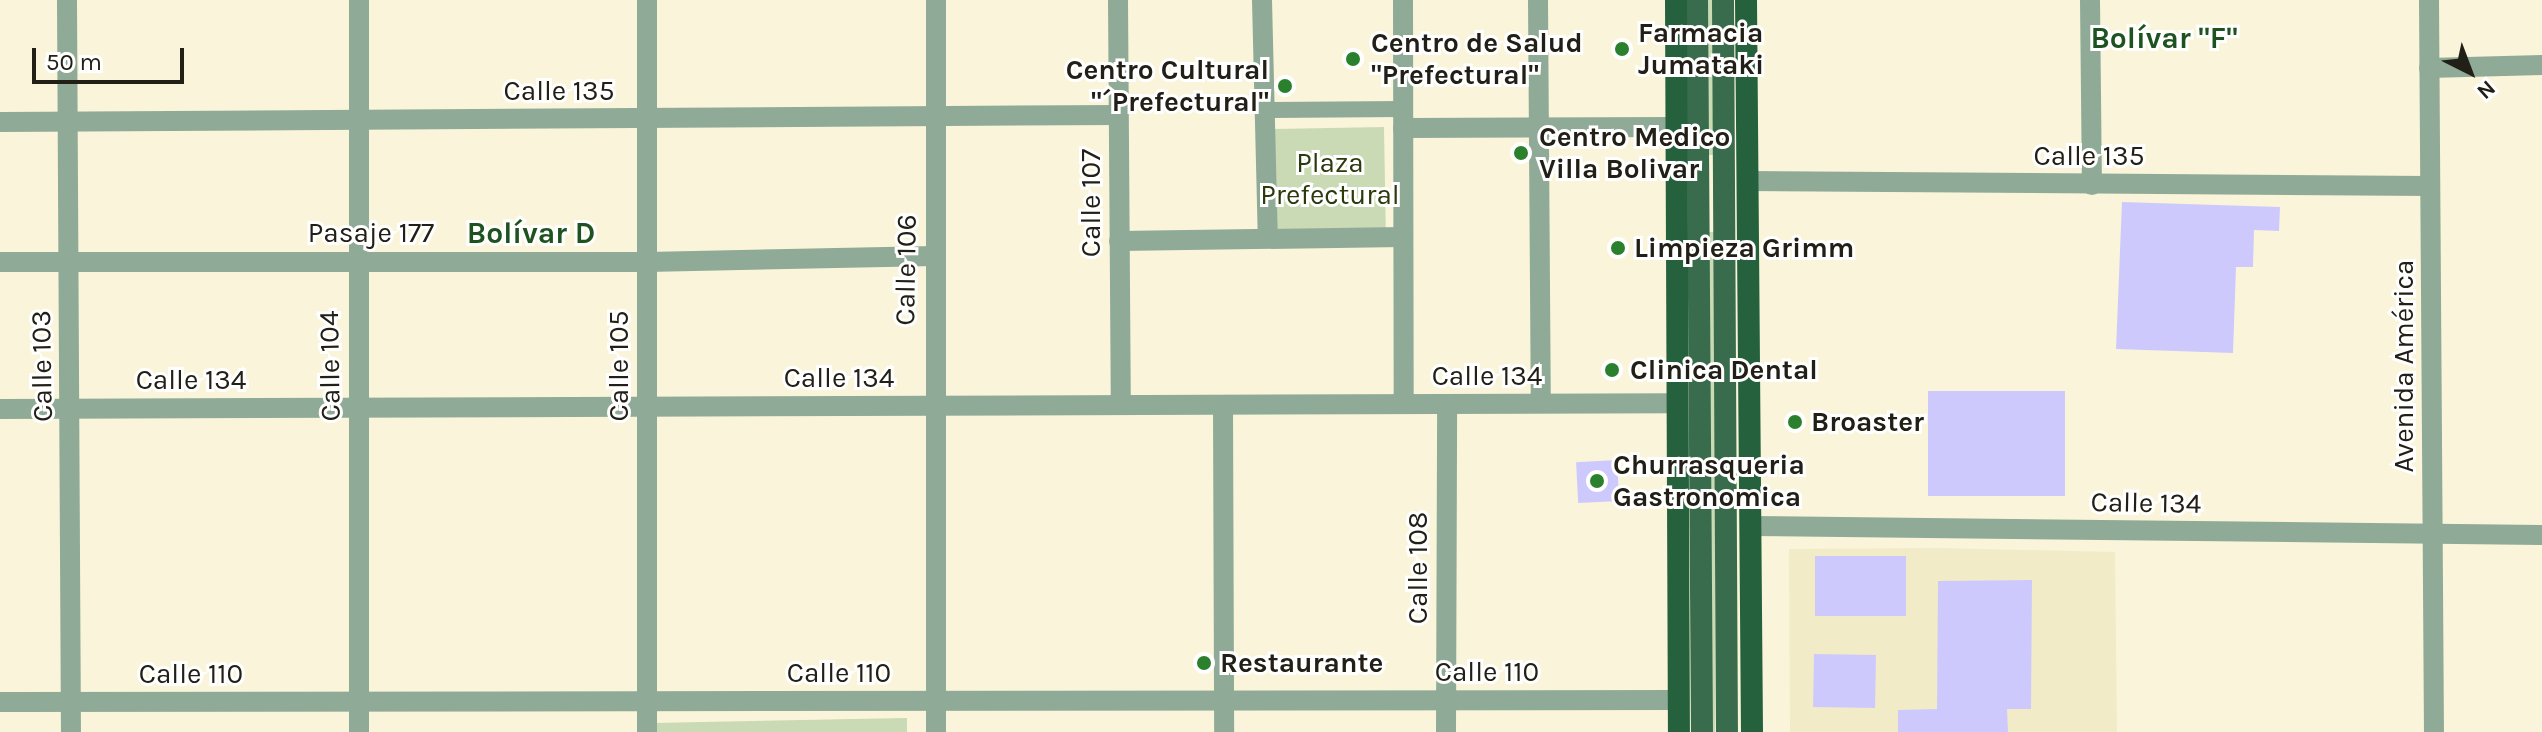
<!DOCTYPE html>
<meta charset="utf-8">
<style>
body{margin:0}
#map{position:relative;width:2542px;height:732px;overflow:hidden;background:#faf5da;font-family:Karla,sans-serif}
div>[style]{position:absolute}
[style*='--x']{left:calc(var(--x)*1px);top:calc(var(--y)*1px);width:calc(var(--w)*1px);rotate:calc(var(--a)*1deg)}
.built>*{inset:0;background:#f1ebc8}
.green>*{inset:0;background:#c9dab4;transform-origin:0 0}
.building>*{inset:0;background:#cec9fd;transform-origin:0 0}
.pedestrian>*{height:16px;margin:-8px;padding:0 8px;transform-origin:8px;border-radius:8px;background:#8faa97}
.minor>*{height:20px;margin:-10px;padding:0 10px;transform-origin:10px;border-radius:10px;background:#8faa97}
.primary>*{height:22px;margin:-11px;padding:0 11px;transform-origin:11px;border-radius:11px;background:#396c4c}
.trunk>*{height:22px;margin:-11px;padding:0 11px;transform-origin:11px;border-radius:11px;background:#26613e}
.dots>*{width:22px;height:22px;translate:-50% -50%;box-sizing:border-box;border:4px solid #fff;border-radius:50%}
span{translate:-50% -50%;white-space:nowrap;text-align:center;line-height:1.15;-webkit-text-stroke:6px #fff;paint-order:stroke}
.poi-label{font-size:28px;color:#222016;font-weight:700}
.left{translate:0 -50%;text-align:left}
.right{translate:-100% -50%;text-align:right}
.street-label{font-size:28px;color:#222016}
.park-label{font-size:28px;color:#2a3a0b}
.neighbourhood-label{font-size:30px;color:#1e531f;font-weight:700}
.north{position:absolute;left:2430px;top:32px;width:80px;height:80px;-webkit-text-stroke:6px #fff;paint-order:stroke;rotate:138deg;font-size:22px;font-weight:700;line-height:32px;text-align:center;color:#222016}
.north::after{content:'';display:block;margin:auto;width:28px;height:36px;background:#222016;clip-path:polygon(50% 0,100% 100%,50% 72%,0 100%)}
.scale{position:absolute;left:32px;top:48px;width:152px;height:36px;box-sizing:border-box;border:4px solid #222016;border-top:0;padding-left:10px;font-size:24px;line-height:28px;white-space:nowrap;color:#222016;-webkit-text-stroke:6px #fff;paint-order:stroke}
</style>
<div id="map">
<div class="built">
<div style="clip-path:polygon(1939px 548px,2115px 552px,2117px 732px,1790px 732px,1789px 549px)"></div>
</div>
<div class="green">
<div style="left:1702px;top:0;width:15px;height:155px"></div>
<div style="left:1384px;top:127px;width:102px;height:110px;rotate:89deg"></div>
<div style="left:1702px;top:232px;width:13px;height:500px"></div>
<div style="clip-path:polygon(907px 718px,907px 732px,653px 732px,653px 723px)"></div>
</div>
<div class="building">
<div style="clip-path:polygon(2122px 202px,2280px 207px,2279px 231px,2254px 230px,2253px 267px,2236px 267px,2233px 353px,2116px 349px)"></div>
<div style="left:1928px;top:391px;width:137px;height:105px"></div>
<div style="left:1617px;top:460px;width:41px;height:41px;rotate:87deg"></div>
<div style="left:1906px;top:556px;width:60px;height:91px;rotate:90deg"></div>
<div style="clip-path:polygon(2032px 580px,2031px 709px,2007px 709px,2008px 732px,1898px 732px,1898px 710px,1937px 709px,1938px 581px)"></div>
<div style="left:1814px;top:654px;width:62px;height:53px;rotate:1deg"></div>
</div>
<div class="pedestrian">
<div style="--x:1265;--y:110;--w:138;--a:-0.4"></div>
</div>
<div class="minor">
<div style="--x:67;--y:0;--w:732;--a:89.69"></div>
<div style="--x:647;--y:0;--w:732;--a:90"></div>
<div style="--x:1118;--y:0;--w:405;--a:89.6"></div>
<div style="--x:1262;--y:0;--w:238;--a:88.6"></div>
<div style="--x:1403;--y:0;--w:404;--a:89.9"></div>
<div style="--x:1538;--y:0;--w:403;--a:89.6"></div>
<div style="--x:2090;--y:0;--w:185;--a:89.4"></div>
<div style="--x:2429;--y:0;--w:732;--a:89.61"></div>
<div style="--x:2429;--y:68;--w:113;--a:-1.5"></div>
<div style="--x:0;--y:122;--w:1118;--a:-0.36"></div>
<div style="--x:1403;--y:128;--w:273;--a:-0.2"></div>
<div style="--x:1747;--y:181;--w:683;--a:0.42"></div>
<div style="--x:1119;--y:241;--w:284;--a:-0.8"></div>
<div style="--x:0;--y:262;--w:647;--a:0"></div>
<div style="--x:647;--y:262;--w:288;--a:-1.2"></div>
<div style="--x:1223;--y:405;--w:327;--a:89.8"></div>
<div style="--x:0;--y:409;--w:1677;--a:-0.2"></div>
<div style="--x:1750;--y:526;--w:792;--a:0.65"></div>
<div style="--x:0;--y:702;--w:1679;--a:-0.07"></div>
<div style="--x:359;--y:732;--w:732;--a:-90"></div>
<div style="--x:936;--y:732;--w:732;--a:-90"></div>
<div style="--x:1446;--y:732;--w:328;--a:-89.8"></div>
</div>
<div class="primary">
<div style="--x:1697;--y:0;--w:732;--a:89.61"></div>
<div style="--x:1723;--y:0;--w:732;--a:89.69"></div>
</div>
<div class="trunk">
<div style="--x:1676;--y:0;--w:732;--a:89.77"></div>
<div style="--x:1746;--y:0;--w:732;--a:89.53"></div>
</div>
<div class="dots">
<div style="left:1622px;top:49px;background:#2b802d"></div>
<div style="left:1353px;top:59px;background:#2b802d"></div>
<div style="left:1285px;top:86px;background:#2b802d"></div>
<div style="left:1521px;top:153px;background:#2b802d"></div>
<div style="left:1618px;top:248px;background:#2b802d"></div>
<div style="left:1612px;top:370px;background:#2b802d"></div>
<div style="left:1795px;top:422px;background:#2b802d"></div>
<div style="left:1597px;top:481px;background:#2b802d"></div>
<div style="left:1204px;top:663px;background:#2b802d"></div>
</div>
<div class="poi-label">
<span class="left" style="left:1638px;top:49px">Farmacia<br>Jumataki</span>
<span class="left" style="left:1371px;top:59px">Centro de Salud<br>"Prefectural"</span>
<span class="right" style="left:1269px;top:86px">Centro Cultural<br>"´Prefectural"</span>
<span class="left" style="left:1539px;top:153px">Centro Medico<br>Villa Bolivar</span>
<span class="left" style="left:1634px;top:248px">Limpieza Grimm</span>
<span class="left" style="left:1630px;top:370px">Clinica Dental</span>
<span class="left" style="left:1811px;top:422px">Broaster</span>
<span class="left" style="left:1613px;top:481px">Churrasqueria<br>Gastronomica</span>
<span class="left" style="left:1220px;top:663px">Restaurante</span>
</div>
<div class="street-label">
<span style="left:559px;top:91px">Calle 135</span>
<span style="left:2089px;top:156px">Calle 135</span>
<span style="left:1091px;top:203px;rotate:-90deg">Calle 107</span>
<span style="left:371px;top:233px">Pasaje 177</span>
<span style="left:906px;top:270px;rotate:-89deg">Calle 106</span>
<span style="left:42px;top:366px;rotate:-91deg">Calle 103</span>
<span style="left:330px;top:366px;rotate:-91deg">Calle 104</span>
<span style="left:619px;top:366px;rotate:-90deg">Calle 105</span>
<span style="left:2404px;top:366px;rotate:-90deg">Avenida América</span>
<span style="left:1487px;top:376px">Calle 134</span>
<span style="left:839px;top:378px">Calle 134</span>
<span style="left:191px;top:380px">Calle 134</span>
<span style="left:2146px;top:503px;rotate:1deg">Calle 134</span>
<span style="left:1418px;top:568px;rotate:-90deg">Calle 108</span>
<span style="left:1487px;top:672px">Calle 110</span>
<span style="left:839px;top:673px">Calle 110</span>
<span style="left:191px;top:674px">Calle 110</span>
</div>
<div class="park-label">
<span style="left:1330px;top:179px">Plaza<br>Prefectural</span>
</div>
<div class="neighbourhood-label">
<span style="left:2164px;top:38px">Bolívar "F"</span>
<span style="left:531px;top:233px">Bolívar D</span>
</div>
<div class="north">N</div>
<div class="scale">50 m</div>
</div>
